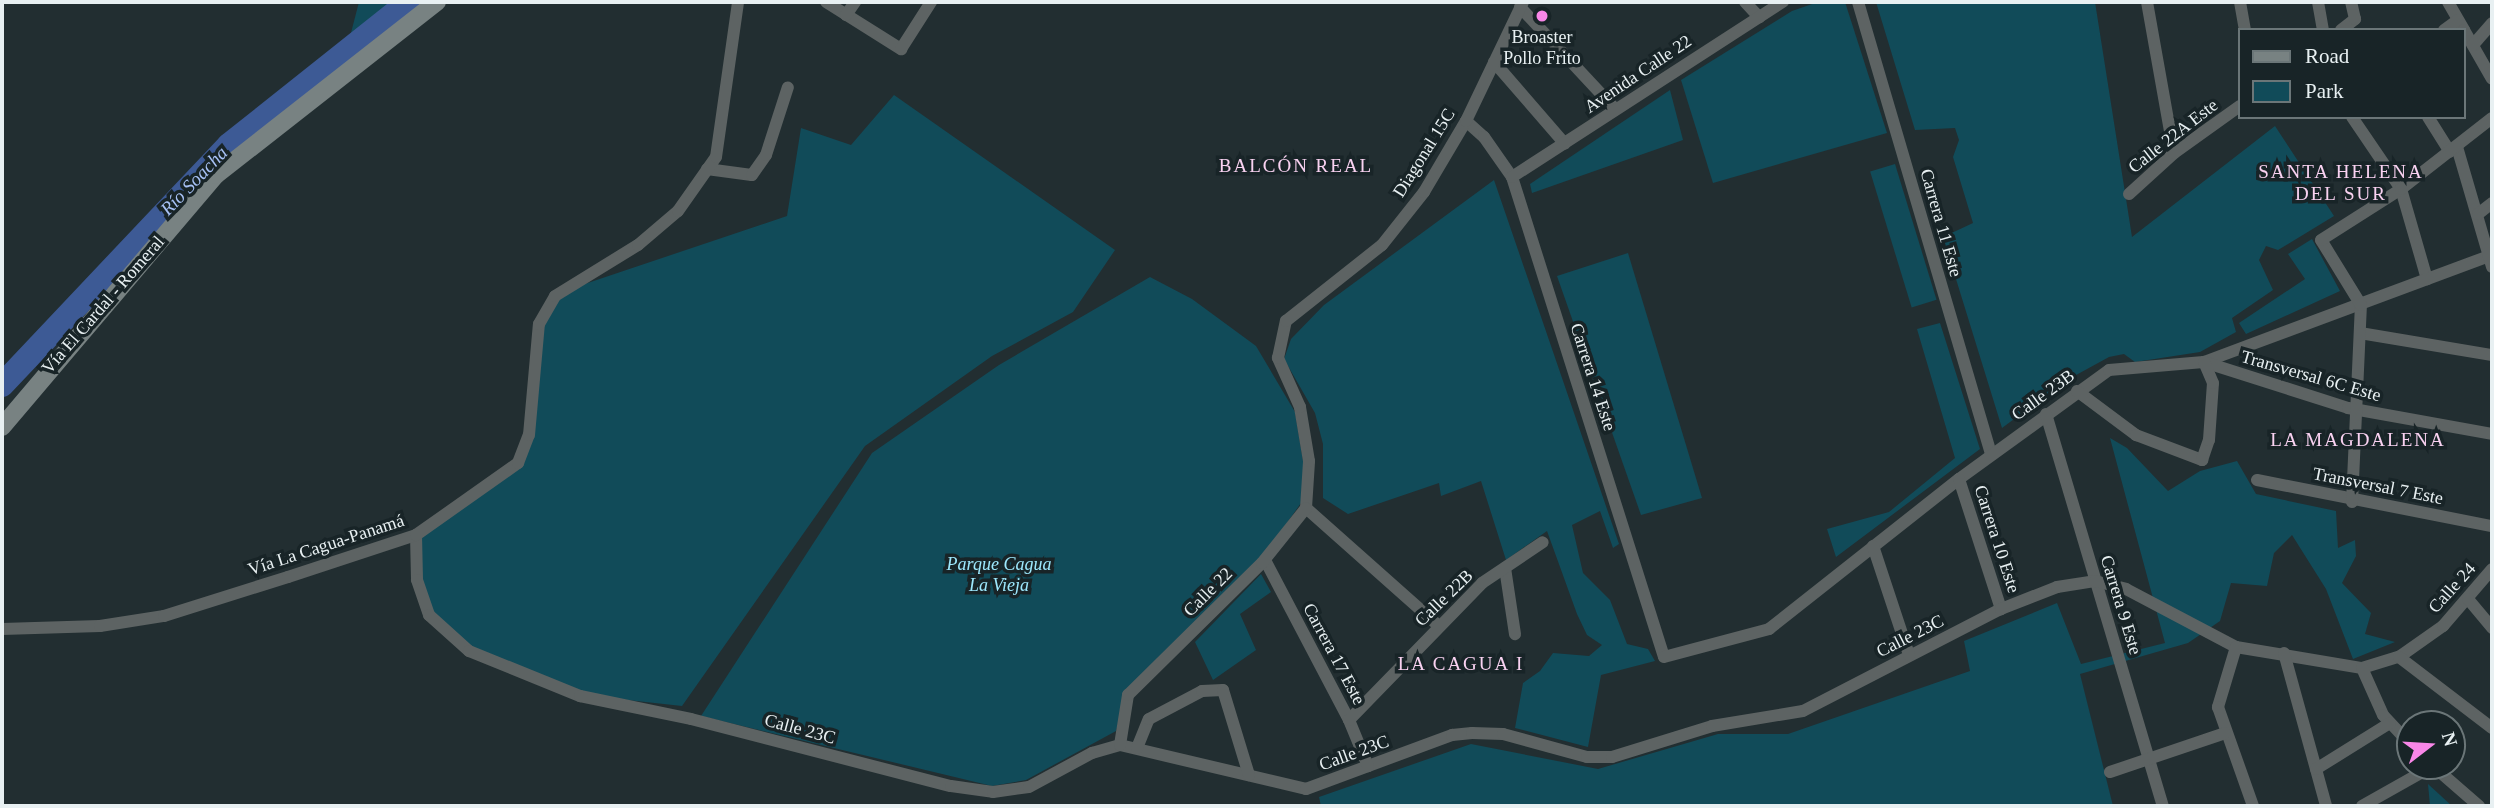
<!DOCTYPE html>
<meta charset="utf-8">
<style>
body{margin:0}
#map{position:relative;width:2494px;height:808px;overflow:hidden;background:#222e31;font-family:Georgia,serif}
div>[style]{position:absolute}
[style*='--x']{left:calc(var(--x)*1px);top:calc(var(--y)*1px);width:calc(var(--w)*1px);rotate:calc(var(--a)*1deg)}
.green>*{inset:0;background:#114b59;transform-origin:0 0}
.river>*{height:24px;margin:-12px;padding:0 12px;transform-origin:12px;border-radius:12px;background:#3d5a95}
.minor>*{height:12px;margin:-6px;padding:0 6px;transform-origin:6px;border-radius:6px;background:#5d6363}
.secondary>*{height:18px;margin:-9px;padding:0 9px;transform-origin:9px;border-radius:9px;background:#788282}
.dots>*{width:19px;height:19px;translate:-50% -50%;box-sizing:border-box;border:4px solid #182427;border-radius:50%}
span{translate:-50% -50%;white-space:nowrap;text-align:center;line-height:1.15;-webkit-text-stroke:7px #182427;paint-order:stroke}
.poi-label{font-size:18px;color:#e8f0f2}
.street-label{font-size:18px;color:#e8f0f2}
.park-label{font-size:18px;color:#9de8fd;font-style:italic}
.neighbourhood-label{font-size:19px;color:#f9d2f1;letter-spacing:2px}
.water-label{font-size:19px;color:#a7c1f5;font-style:italic}
.frame{position:absolute;inset:0;border:4px solid #e8f0f2;pointer-events:none}
.legend{position:absolute;left:2238px;top:28px;width:228px;height:91px;box-sizing:border-box;background:#182427;border:2px solid #6b7678;margin:0;padding:9px 12px;list-style:none;font-size:21px;color:#e8f0f2}
.legend li{display:flex;align-items:center;gap:14px;height:35px}
.legend b{width:35px;border:2px solid #6b7678}
.north{position:absolute;left:2396px;top:710px;width:70px;height:70px;box-sizing:border-box;background:#182427;border:2px solid #6b7678;border-radius:50%;rotate:73deg;font-size:19px;font-weight:700;line-height:28px;text-align:center;color:#e8f0f2}
.north::after{content:'';display:block;margin:auto;width:24px;height:32px;background:#f987e8;clip-path:polygon(50% 0,100% 100%,50% 72%,0 100%)}
</style>
<div id="map">
<div class="green">
<div style="clip-path:polygon(359px 2px,406px 2px,346px 52px)"></div>
<div style="clip-path:polygon(1818px 2px,1845px 2px,1887px 133px,1713px 183px,1681px 80px,1792px 11px)"></div>
<div style="clip-path:polygon(1876px 2px,2095px 2px,2132px 237px,2275px 126px,2334px 216px,2278px 250px,2266px 246px,2259px 260px,2273px 290px,2232px 318px,2236px 332px,2200px 352px,2135px 362px,2124px 354px,2109px 357px,2067px 380px,2002px 428px,1943px 237px,1973px 223px,1953px 157px,1959px 140px,1955px 128px,1915px 130px)"></div>
<div style="clip-path:polygon(1670px 90px,1683px 140px,1532px 193px,1530px 184px)"></div>
<div style="clip-path:polygon(894px 95px,1115px 250px,1073px 312px,992px 356px,865px 446px,682px 706px,573px 694px,475px 655px,433px 618px,418px 575px,412px 533px,517px 463px,527px 434px,535px 323px,552px 295px,787px 216px,801px 128px,851px 145px)"></div>
<div style="left:1895px;top:164px;width:142px;height:26px;rotate:73deg"></div>
<div style="clip-path:polygon(1494px 180px,1619px 544px,1613px 548px,1600px 511px,1572px 525px,1583px 573px,1610px 600px,1627px 644px,1648px 649px,1655px 661px,1601px 675px,1588px 747px,1515px 728px,1523px 683px,1540px 671px,1553px 653px,1589px 656px,1602px 645px,1587px 635px,1577px 614px,1547px 531px,1506px 560px,1481px 481px,1441px 496px,1439px 483px,1348px 514px,1323px 498px,1323px 444px,1315px 413px,1284px 359px,1291px 339px,1324px 305px)"></div>
<div style="clip-path:polygon(2312px 239px,2340px 291px,2246px 334px,2239px 323px,2305px 279px,2288px 254px)"></div>
<div style="clip-path:polygon(1628px 253px,1702px 498px,1641px 515px,1557px 276px)"></div>
<div style="clip-path:polygon(1150px 277px,1192px 299px,1256px 346px,1295px 412px,1304px 467px,1301px 503px,1260px 561px,1126px 693px,1116px 731px,1026px 780px,992px 786px,701px 716px,872px 453px,999px 365px)"></div>
<div style="clip-path:polygon(1940px 323px,1980px 449px,1836px 557px,1827px 529px,1889px 512px,1955px 458px,1917px 329px)"></div>
<div style="clip-path:polygon(2110px 438px,2127px 448px,2168px 491px,2200px 471px,2237px 461px,2256px 494px,2336px 511px,2338px 548px,2355px 540px,2356px 556px,2342px 583px,2371px 613px,2365px 634px,2395px 642px,2353px 659px,2326px 589px,2292px 535px,2274px 553px,2267px 586px,2231px 583px,2220px 621px,2188px 643px,2080px 674px,2113px 806px,1321px 806px,1319px 797px,1471px 744px,1598px 769px,1718px 734px,1788px 734px,1970px 671px,1964px 641px,2057px 603px,2081px 664px,2165px 643px)"></div>
<div style="clip-path:polygon(1261px 574px,1271px 592px,1240px 614px,1256px 650px,1213px 680px,1195px 642px)"></div>
<div style="clip-path:polygon(2428px 784px,2452px 806px,2430px 806px)"></div>
</div>
<div class="river">
<div style="--x:2;--y:385;--w:330;--a:-46.6"></div>
<div style="--x:229;--y:145;--w:230;--a:-38.5"></div>
</div>
<div class="minor">
<div style="--x:826;--y:2;--w:89;--a:32.1"></div>
<div style="--x:901;--y:49;--w:56;--a:-57.4"></div>
<div style="--x:1745;--y:2;--w:21;--a:47"></div>
<div style="--x:1858;--y:2;--w:472;--a:73.6"></div>
<div style="--x:2147;--y:2;--w:153;--a:79.9"></div>
<div style="--x:2240;--y:2;--w:28;--a:80"></div>
<div style="--x:2318;--y:2;--w:28;--a:80"></div>
<div style="--x:2448;--y:2;--w:32;--a:60"></div>
<div style="--x:1520;--y:7;--w:139;--a:47"></div>
<div style="--x:846;--y:15;--w:16;--a:-55"></div>
<div style="--x:2341;--y:30;--w:18;--a:-38"></div>
<div style="--x:2355;--y:19;--w:17;--a:-103"></div>
<div style="--x:2444;--y:30;--w:17;--a:-36"></div>
<div style="--x:2464;--y:30;--w:56;--a:60.3"></div>
<div style="--x:2473;--y:45;--w:29;--a:-49"></div>
<div style="--x:1494;--y:62;--w:108;--a:49.1"></div>
<div style="--x:2352;--y:117;--w:87;--a:55.8"></div>
<div style="--x:2401;--y:189;--w:94;--a:73.9"></div>
<div style="--x:2428;--y:117;--w:41;--a:57.8"></div>
<div style="--x:1466;--y:121;--w:24;--a:42"></div>
<div style="--x:1484;--y:137;--w:49;--a:55"></div>
<div style="--x:1512;--y:177;--w:503;--a:72.43"></div>
<div style="--x:1664;--y:657;--w:109;--a:-14.9"></div>
<div style="--x:1769;--y:629;--w:242;--a:-38.3"></div>
<div style="--x:1959;--y:479;--w:185;--a:-36"></div>
<div style="--x:2109;--y:370;--w:95;--a:-4.8"></div>
<div style="--x:2204;--y:362;--w:304;--a:-20.4"></div>
<div style="--x:2457;--y:147;--w:125;--a:73.7"></div>
<div style="--x:707;--y:169;--w:45;--a:7.6"></div>
<div style="--x:752;--y:175;--w:24;--a:-55"></div>
<div style="--x:766;--y:155;--w:71;--a:-72.1"></div>
<div style="--x:1512;--y:177;--w:323;--a:-32.9"></div>
<div style="--x:2129;--y:194;--w:61;--a:-42.3"></div>
<div style="--x:2174;--y:153;--w:81;--a:-35.5"></div>
<div style="--x:2478;--y:214;--w:18;--a:-38"></div>
<div style="--x:2360;--y:333;--w:134;--a:9.5"></div>
<div style="--x:2204;--y:362;--w:151;--a:17.7"></div>
<div style="--x:2348;--y:408;--w:146;--a:10.2"></div>
<div style="--x:2077;--y:391;--w:74;--a:36.7"></div>
<div style="--x:2136;--y:435;--w:71;--a:20.7"></div>
<div style="--x:2202;--y:460;--w:21;--a:-71"></div>
<div style="--x:2209;--y:440;--w:57;--a:-86"></div>
<div style="--x:2213;--y:383;--w:23;--a:-113"></div>
<div style="--x:2046;--y:414;--w:409;--a:73.4"></div>
<div style="--x:1959;--y:479;--w:137;--a:72.1"></div>
<div style="--x:2257;--y:480;--w:239;--a:11.1"></div>
<div style="--x:2352;--y:502;--w:197;--a:-87.4"></div>
<div style="--x:2361;--y:305;--w:76;--a:-121.6"></div>
<div style="--x:2321;--y:240;--w:95;--a:-32.5"></div>
<div style="--x:2401;--y:189;--w:115;--a:-38"></div>
<div style="--x:1306;--y:508;--w:47;--a:-86.3"></div>
<div style="--x:1309;--y:461;--w:55;--a:-99.5"></div>
<div style="--x:1300;--y:407;--w:54;--a:-114.2"></div>
<div style="--x:1278;--y:358;--w:38;--a:-78"></div>
<div style="--x:1286;--y:321;--w:122;--a:-38.4"></div>
<div style="--x:1382;--y:245;--w:68;--a:-51.6"></div>
<div style="--x:1424;--y:192;--w:82;--a:-59.4"></div>
<div style="--x:1466;--y:121;--w:132;--a:-64.4"></div>
<div style="--x:1306;--y:508;--w:178;--a:41.6"></div>
<div style="--x:416;--y:535;--w:45;--a:88.7"></div>
<div style="--x:417;--y:580;--w:37;--a:71"></div>
<div style="--x:429;--y:615;--w:54;--a:42"></div>
<div style="--x:469;--y:651;--w:120;--a:22.1"></div>
<div style="--x:580;--y:696;--w:113;--a:11.7"></div>
<div style="--x:691;--y:719;--w:268;--a:14.5"></div>
<div style="--x:951;--y:786;--w:42;--a:8.1"></div>
<div style="--x:993;--y:792;--w:36;--a:-8"></div>
<div style="--x:1029;--y:787;--w:72;--a:-28.4"></div>
<div style="--x:1092;--y:753;--w:29;--a:-16"></div>
<div style="--x:1120;--y:745;--w:191;--a:13.3"></div>
<div style="--x:1306;--y:789;--w:156;--a:-20.3"></div>
<div style="--x:1452;--y:735;--w:20;--a:-6"></div>
<div style="--x:1472;--y:733;--w:31;--a:2"></div>
<div style="--x:1503;--y:734;--w:87;--a:15.3"></div>
<div style="--x:1587;--y:757;--w:25;--a:0"></div>
<div style="--x:1612;--y:757;--w:105;--a:-17.2"></div>
<div style="--x:1712;--y:726;--w:92;--a:-9.4"></div>
<div style="--x:1803;--y:711;--w:223;--a:-27.3"></div>
<div style="--x:2001;--y:609;--w:60;--a:-21.4"></div>
<div style="--x:2057;--y:587;--w:38;--a:-9"></div>
<div style="--x:2095;--y:581;--w:32;--a:14"></div>
<div style="--x:2126;--y:589;--w:124;--a:27.8"></div>
<div style="--x:2236;--y:647;--w:128;--a:9.5"></div>
<div style="--x:2362;--y:668;--w:39;--a:-17"></div>
<div style="--x:2399;--y:657;--w:54;--a:-35.2"></div>
<div style="--x:2443;--y:626;--w:75;--a:-49.3"></div>
<div style="--x:1873;--y:546;--w:115;--a:71.7"></div>
<div style="--x:1265;--y:560;--w:181;--a:62.3"></div>
<div style="--x:1349;--y:720;--w:50;--a:67.6"></div>
<div style="--x:1505;--y:568;--w:67;--a:81.4"></div>
<div style="--x:2468;--y:599;--w:38;--a:50"></div>
<div style="--x:2;--y:629;--w:98;--a:-1.8"></div>
<div style="--x:100;--y:626;--w:65;--a:-8.9"></div>
<div style="--x:164;--y:616;--w:130;--a:-17.5"></div>
<div style="--x:288;--y:577;--w:135;--a:-18.2"></div>
<div style="--x:416;--y:535;--w:125;--a:-35.2"></div>
<div style="--x:518;--y:463;--w:30;--a:-69"></div>
<div style="--x:529;--y:435;--w:111;--a:-84.9"></div>
<div style="--x:539;--y:324;--w:32;--a:-60"></div>
<div style="--x:555;--y:296;--w:97;--a:-31.6"></div>
<div style="--x:638;--y:245;--w:52;--a:-40.4"></div>
<div style="--x:678;--y:211;--w:66;--a:-54.9"></div>
<div style="--x:716;--y:157;--w:157;--a:-81.9"></div>
<div style="--x:2236;--y:647;--w:63;--a:106.7"></div>
<div style="--x:2218;--y:707;--w:105;--a:70.5"></div>
<div style="--x:2284;--y:653;--w:159;--a:74.6"></div>
<div style="--x:2399;--y:657;--w:117;--a:37.4"></div>
<div style="--x:2362;--y:668;--w:51;--a:65.9"></div>
<div style="--x:2383;--y:715;--w:40;--a:47"></div>
<div style="--x:1349;--y:720;--w:191;--a:-45.8"></div>
<div style="--x:1482;--y:583;--w:73;--a:-33.9"></div>
<div style="--x:1120;--y:745;--w:51;--a:-80.9"></div>
<div style="--x:1128;--y:695;--w:188;--a:-44.6"></div>
<div style="--x:1262;--y:563;--w:70;--a:-51.3"></div>
<div style="--x:1137;--y:748;--w:31;--a:-68"></div>
<div style="--x:1149;--y:719;--w:60;--a:-27.8"></div>
<div style="--x:1202;--y:691;--w:21;--a:-3"></div>
<div style="--x:1223;--y:690;--w:89;--a:73"></div>
<div style="--x:2433;--y:766;--w:61;--a:41"></div>
<div style="--x:2316;--y:769;--w:87;--a:-31.9"></div>
<div style="--x:2110;--y:772;--w:121;--a:-18.7"></div>
<div style="--x:2362;--y:806;--w:81;--a:-29.4"></div>
</div>
<div class="secondary">
<div style="--x:2;--y:427;--w:331;--a:-49.7"></div>
<div style="--x:216;--y:175;--w:281;--a:-38.1"></div>
</div>
<div class="dots">
<div style="left:1542px;top:16px;background:#f987e8"></div>
</div>
<div class="poi-label">
<span style="left:1542px;top:48px">Broaster<br>Pollo Frito</span>
</div>
<div class="street-label">
<span style="left:1638px;top:74px;rotate:-34deg">Avenida Calle 22</span>
<span style="left:2173px;top:136px;rotate:-38deg">Calle 22A Este</span>
<span style="left:1424px;top:153px;rotate:-58deg">Diagonal 15C</span>
<span style="left:1941px;top:223px;rotate:74deg">Carrera 11 Este</span>
<span style="left:103px;top:305px;rotate:-49deg">Vía El Cardal - Romeral</span>
<span style="left:2311px;top:376px;rotate:16deg">Transversal 6C Este</span>
<span style="left:1593px;top:377px;rotate:72deg">Carrera 14 Este</span>
<span style="left:2043px;top:395px;rotate:-36deg">Calle 23B</span>
<span style="left:2378px;top:486px;rotate:11deg">Transversal 7 Este</span>
<span style="left:1997px;top:539px;rotate:72deg">Carrera 10 Este</span>
<span style="left:326px;top:545px;rotate:-18deg">Vía La Cagua-Panamá</span>
<span style="left:2452px;top:588px;rotate:-48deg">Calle 24</span>
<span style="left:1208px;top:592px;rotate:-45deg">Calle 22</span>
<span style="left:1444px;top:598px;rotate:-44deg">Calle 22B</span>
<span style="left:2121px;top:605px;rotate:73deg">Carrera 9 Este</span>
<span style="left:1910px;top:636px;rotate:-27deg">Calle 23C</span>
<span style="left:1334px;top:654px;rotate:62deg">Carrera 17 Este</span>
<span style="left:800px;top:729px;rotate:15deg">Calle 23C</span>
<span style="left:1354px;top:753px;rotate:-20deg">Calle 23C</span>
</div>
<div class="park-label">
<span style="left:999px;top:575px">Parque Cagua<br>La Vieja</span>
</div>
<div class="neighbourhood-label">
<span style="left:1296px;top:166px">BALCÓN REAL</span>
<span style="left:2341px;top:183px">SANTA HELENA<br>DEL SUR</span>
<span style="left:2358px;top:440px">LA MAGDALENA</span>
<span style="left:1461px;top:664px">LA CAGUA I</span>
</div>
<div class="water-label">
<span style="left:194px;top:181px;rotate:-46deg">Río Soacha</span>
</div>
<div class="frame"></div>
<ul class="legend">
<li><b style="height:9px;background:#788282"></b>Road</li>
<li><b style="height:19px;background:#114b59"></b>Park</li>
</ul>
<div class="north">N</div>
</div>
